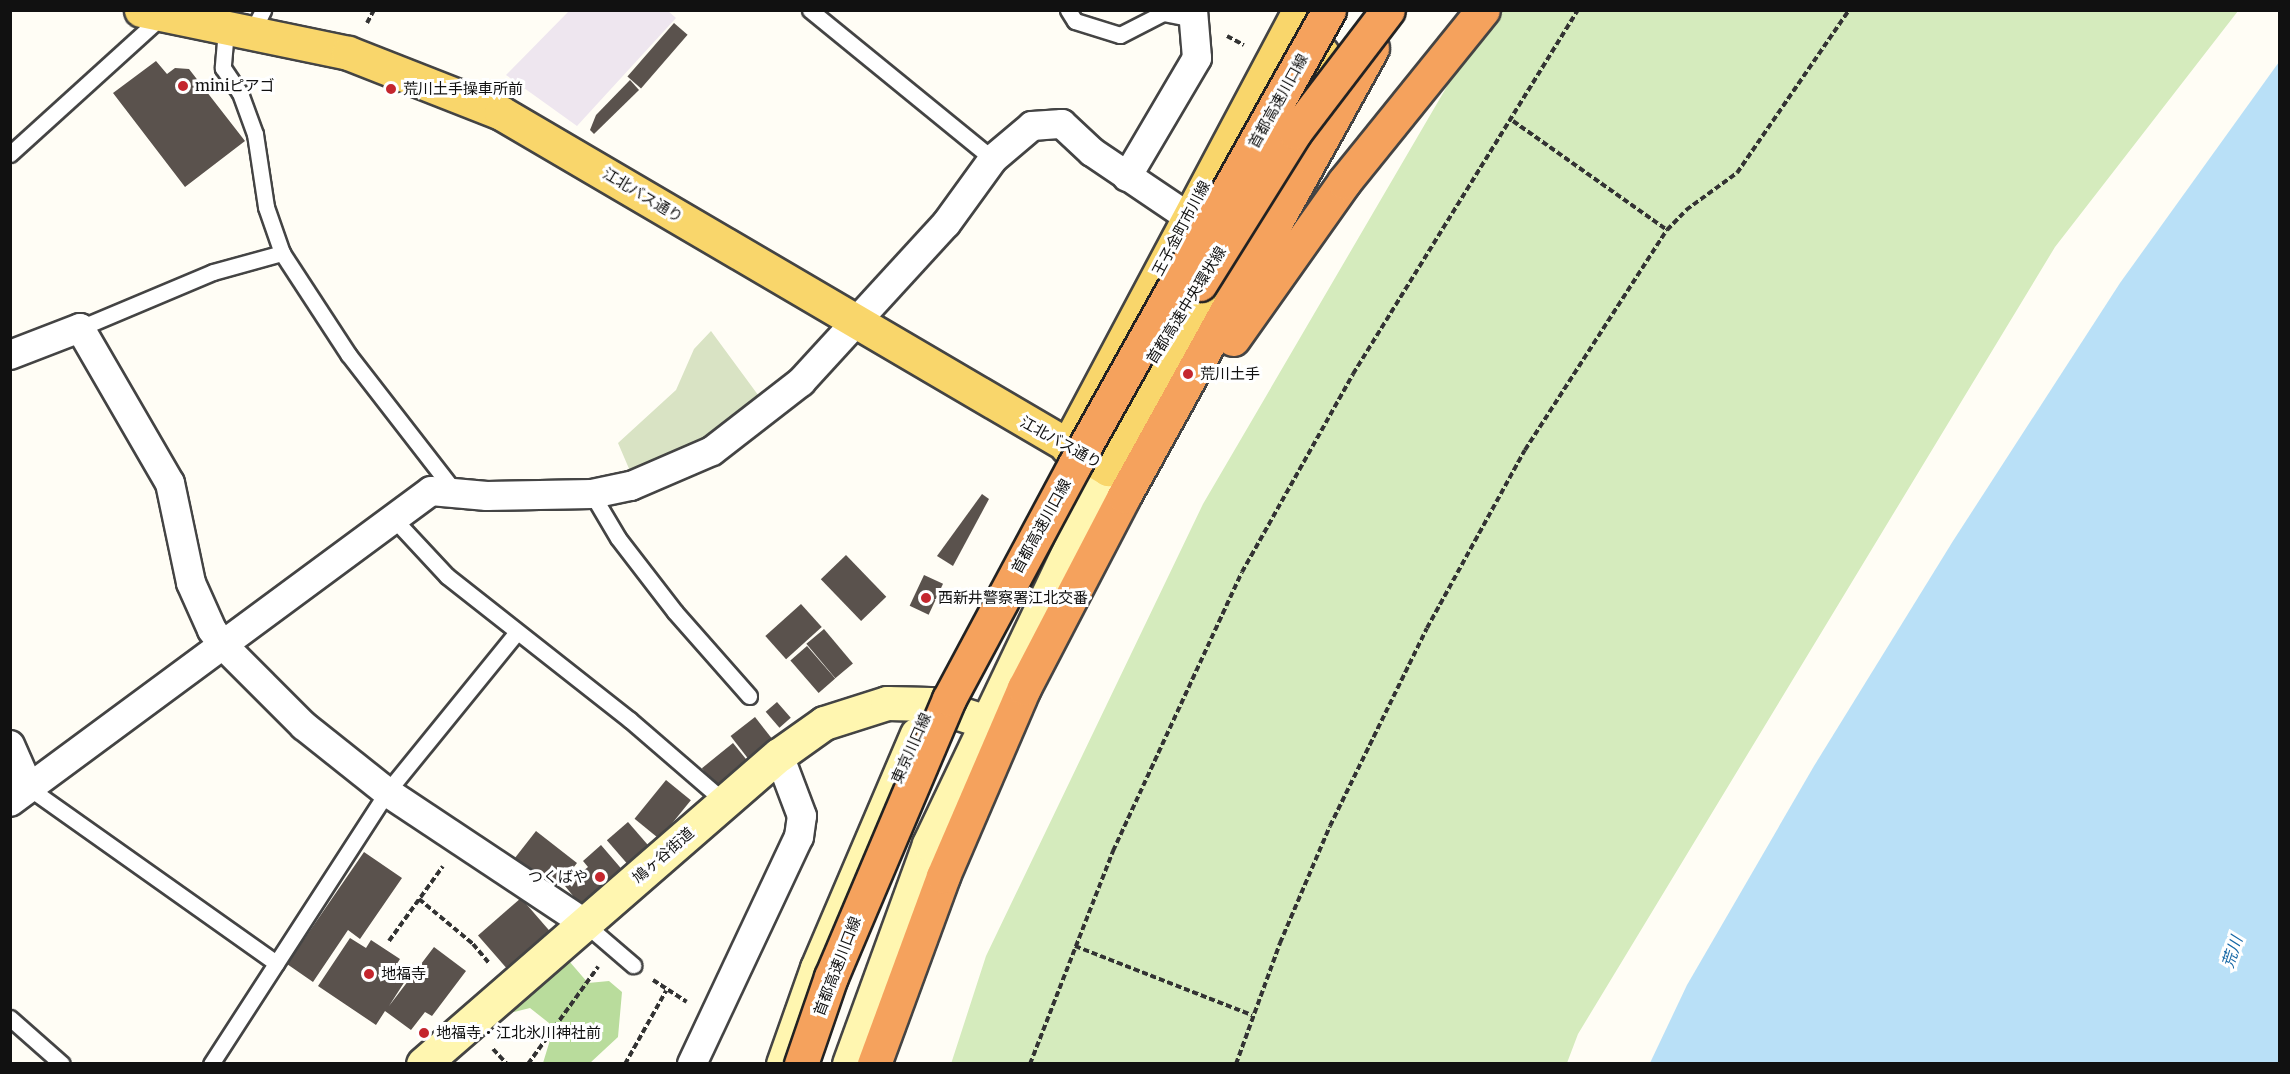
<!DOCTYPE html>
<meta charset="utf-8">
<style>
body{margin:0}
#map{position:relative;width:2290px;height:1074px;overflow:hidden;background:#fffdf5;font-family:Merriweather,"Noto Sans JP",serif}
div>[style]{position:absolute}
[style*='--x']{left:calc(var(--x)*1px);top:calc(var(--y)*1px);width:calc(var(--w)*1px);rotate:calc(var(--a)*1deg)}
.industrial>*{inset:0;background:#eee6ef}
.green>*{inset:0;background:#d5ebbd}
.forest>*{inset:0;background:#b9dc9c}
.cemetery>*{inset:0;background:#d9e3c4}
.water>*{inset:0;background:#b9e0f7}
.building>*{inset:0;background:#5a524d;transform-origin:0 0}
.path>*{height:4px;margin-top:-2px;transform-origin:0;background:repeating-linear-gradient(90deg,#333 0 6px,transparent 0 9px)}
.roads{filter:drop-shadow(2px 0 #444) drop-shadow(-2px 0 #444) drop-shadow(0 2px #444) drop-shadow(0 -2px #444)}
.lane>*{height:15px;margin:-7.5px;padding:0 7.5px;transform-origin:7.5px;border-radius:7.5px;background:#fff}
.street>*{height:28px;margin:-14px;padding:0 14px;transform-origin:14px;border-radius:14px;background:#fff}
.secondary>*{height:33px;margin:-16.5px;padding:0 16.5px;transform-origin:16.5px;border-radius:16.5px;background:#fff6b0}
.primary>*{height:33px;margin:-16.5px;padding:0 16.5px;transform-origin:16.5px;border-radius:16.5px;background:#f9d66b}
.highway>*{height:33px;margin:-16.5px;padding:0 16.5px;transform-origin:16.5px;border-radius:16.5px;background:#f5a25d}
.bridges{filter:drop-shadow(2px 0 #222) drop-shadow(-2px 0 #222) drop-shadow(0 2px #222) drop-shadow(0 -2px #222)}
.highway-bridge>*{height:33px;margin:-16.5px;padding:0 16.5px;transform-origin:16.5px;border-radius:16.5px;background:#f5a25d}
.dots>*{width:16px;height:16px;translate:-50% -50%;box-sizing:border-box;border:3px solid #fff;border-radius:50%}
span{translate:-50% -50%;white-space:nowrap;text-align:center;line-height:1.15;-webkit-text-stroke:6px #fff;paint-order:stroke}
.poi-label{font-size:15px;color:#111}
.left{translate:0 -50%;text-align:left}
.right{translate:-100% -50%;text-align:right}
.street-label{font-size:15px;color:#111}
.water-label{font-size:16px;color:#1768a6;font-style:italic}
.frame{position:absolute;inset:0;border:12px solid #111;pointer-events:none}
</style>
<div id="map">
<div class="industrial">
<div style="clip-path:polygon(569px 11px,668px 11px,676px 18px,577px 126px,506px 75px)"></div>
</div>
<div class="green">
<div style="clip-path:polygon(1491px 11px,2238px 11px,2055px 247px,1578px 1034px,1567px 1063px,951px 1064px,986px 956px,1203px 504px)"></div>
</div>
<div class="forest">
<div style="clip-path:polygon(563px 954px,588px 983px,609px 981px,622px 992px,618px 1037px,590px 1063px,543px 1063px,554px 1027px,530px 1008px,506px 1014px)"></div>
</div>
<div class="cemetery">
<div style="clip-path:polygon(711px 331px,761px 399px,715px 435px,630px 471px,618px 443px,676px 390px,694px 349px)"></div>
</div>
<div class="water">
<div style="clip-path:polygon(2279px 62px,2279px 1063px,1650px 1063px,1687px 985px,1814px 766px,1953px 541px,2120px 283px)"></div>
</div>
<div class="building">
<div style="left:674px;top:23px;width:18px;height:71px;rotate:41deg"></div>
<div style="clip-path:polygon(156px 61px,167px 74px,175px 68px,189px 69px,245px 141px,185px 187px,113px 93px)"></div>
<div style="clip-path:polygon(630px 80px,639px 90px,594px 134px,590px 130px,596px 115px)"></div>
<div style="clip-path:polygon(982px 494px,989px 499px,953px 566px,937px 556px)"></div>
<div style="left:846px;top:555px;width:58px;height:35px;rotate:46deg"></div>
<div style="left:924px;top:575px;width:21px;height:34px;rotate:25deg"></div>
<div style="left:801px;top:604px;width:31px;height:48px;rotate:48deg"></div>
<div style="left:824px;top:629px;width:45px;height:23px;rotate:50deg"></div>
<div style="left:807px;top:646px;width:43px;height:22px;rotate:49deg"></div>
<div style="left:777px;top:702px;width:21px;height:15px;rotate:49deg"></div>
<div style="left:755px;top:717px;width:28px;height:31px;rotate:52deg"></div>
<div style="left:733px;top:743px;width:26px;height:40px;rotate:51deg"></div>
<div style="left:666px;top:780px;width:32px;height:50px;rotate:39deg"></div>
<div style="left:628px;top:822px;width:35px;height:28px;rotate:49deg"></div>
<div style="left:536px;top:831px;width:52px;height:40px;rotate:38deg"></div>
<div style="clip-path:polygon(601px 845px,625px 873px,583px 908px,565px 886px,588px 867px,583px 861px)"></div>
<div style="clip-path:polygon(364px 852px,402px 878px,360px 939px,348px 930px,313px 982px,287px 964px)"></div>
<div style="left:521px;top:898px;width:48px;height:57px;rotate:49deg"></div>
<div style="clip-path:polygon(350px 938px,366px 948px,371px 940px,400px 959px,393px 970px,407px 978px,389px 1006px,434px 947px,466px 971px,432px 1016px,425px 1012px,411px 1030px,385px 1011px,376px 1025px,318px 986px)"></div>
</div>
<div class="path">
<div style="--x:367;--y:23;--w:15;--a:-62"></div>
<div style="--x:1227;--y:36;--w:19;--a:28"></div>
<div style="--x:1513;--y:121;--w:189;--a:35.3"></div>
<div style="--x:419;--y:899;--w:70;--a:39.8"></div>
<div style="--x:473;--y:944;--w:25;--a:50"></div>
<div style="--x:389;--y:941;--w:92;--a:-54.2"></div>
<div style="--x:1075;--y:946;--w:190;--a:21.3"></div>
<div style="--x:653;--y:980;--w:40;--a:32.9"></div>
<div style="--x:493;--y:1049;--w:21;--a:47"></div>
<div style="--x:528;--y:1064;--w:120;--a:-54.2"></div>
<div style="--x:625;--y:1064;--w:84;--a:-60.7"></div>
<div style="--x:1030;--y:1064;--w:229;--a:-68.7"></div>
<div style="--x:1113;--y:851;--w:307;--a:-65.2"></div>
<div style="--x:1242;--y:572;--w:227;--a:-60.7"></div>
<div style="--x:1353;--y:374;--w:428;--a:-58.3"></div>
<div style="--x:1236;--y:1064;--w:129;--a:-70"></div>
<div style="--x:1280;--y:943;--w:127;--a:-66.9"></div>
<div style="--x:1330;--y:826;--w:220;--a:-63.9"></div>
<div style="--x:1427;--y:628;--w:203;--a:-61.2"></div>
<div style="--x:1525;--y:450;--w:262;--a:-57.2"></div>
<div style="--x:1667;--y:230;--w:28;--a:-46"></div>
<div style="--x:1686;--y:210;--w:63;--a:-36"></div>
<div style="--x:1737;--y:173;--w:198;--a:-55.5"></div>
</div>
<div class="roads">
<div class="lane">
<div style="--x:810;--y:10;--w:236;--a:39.2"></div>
<div style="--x:1068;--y:10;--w:13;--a:58"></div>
<div style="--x:1075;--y:21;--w:47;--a:17.3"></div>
<div style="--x:1120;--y:35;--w:48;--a:-27.1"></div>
<div style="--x:1163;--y:13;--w:31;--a:11"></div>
<div style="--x:226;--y:30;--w:38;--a:95"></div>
<div style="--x:223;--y:68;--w:30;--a:56"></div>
<div style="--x:240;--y:93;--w:44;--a:69.9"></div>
<div style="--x:255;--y:134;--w:74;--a:81.4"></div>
<div style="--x:266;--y:207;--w:49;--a:70.8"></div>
<div style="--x:282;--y:253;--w:121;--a:56.8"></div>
<div style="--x:348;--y:354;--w:176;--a:52.2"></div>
<div style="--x:251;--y:34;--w:27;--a:-63"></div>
<div style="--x:10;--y:154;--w:205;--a:-42.2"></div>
<div style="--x:80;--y:328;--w:144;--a:-22.8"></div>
<div style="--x:213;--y:272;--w:72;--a:-15.4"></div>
<div style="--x:592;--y:494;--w:51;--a:59.4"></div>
<div style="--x:618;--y:538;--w:93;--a:52.4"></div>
<div style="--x:675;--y:612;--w:112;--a:48.6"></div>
<div style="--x:393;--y:518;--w:79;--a:47"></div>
<div style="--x:447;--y:576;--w:233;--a:38.2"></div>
<div style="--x:630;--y:720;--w:125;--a:40.8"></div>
<div style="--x:29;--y:788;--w:303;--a:35.3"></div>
<div style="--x:584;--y:923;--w:65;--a:40.6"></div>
<div style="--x:10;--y:1018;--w:69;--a:41.5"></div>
<div style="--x:211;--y:1064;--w:324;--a:-57.1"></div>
<div style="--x:387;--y:792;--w:206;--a:-50.9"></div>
</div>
<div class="street">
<div style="--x:1127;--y:177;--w:138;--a:-59.5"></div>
<div style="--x:1197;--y:58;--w:48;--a:-94.8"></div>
<div style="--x:10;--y:355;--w:75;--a:-21.1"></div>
<div style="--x:80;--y:328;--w:179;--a:59.9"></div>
<div style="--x:170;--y:483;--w:102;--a:78.1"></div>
<div style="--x:191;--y:583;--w:51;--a:65.9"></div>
<div style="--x:212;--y:630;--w:20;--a:53"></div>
<div style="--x:224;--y:646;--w:113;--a:45"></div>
<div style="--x:304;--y:726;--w:106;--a:38.5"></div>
<div style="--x:387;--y:792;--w:237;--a:33.6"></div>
<div style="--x:10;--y:745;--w:47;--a:66.2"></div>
<div style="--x:10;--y:802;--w:523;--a:-36.45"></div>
<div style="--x:431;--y:491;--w:56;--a:5.1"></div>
<div style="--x:487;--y:496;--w:105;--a:-1.1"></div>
<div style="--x:592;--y:494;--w:40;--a:-12"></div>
<div style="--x:631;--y:486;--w:88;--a:-23.4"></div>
<div style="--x:712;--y:451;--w:113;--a:-37.8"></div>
<div style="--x:801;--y:382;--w:214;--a:-47.5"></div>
<div style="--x:946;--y:224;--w:80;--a:-54.1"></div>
<div style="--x:993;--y:159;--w:51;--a:-40.2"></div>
<div style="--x:1032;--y:126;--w:30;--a:-4"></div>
<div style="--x:1062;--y:124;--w:41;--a:43"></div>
<div style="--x:1092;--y:152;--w:115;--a:34"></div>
<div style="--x:692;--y:1064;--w:251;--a:-64.8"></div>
<div style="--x:799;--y:837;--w:21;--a:-82"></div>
<div style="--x:802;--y:816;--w:65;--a:-110.7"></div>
</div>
<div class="secondary">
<div style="--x:423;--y:1064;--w:471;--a:-41"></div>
<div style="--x:779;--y:755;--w:55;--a:-35.4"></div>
<div style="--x:824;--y:723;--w:66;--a:-17.6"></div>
<div style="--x:887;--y:703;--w:43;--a:1.3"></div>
<div style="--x:930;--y:704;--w:57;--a:17.5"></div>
<div style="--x:783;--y:1064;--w:102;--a:-70.5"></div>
<div style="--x:817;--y:968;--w:254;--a:-66.9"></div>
<div style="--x:849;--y:1064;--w:234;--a:-70"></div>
<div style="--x:929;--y:844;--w:416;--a:-64.5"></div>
</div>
<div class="primary">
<div style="--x:141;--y:10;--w:211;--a:11.7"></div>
<div style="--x:348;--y:53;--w:164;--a:21.4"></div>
<div style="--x:501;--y:113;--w:704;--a:30.39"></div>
<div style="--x:1108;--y:469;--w:237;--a:-62.6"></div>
<div style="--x:1276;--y:144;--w:102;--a:-63.2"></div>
<div style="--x:1067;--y:447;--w:495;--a:-62"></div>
</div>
<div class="highway">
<div style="--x:1233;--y:339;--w:192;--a:-54.7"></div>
<div style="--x:1344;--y:182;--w:221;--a:-51.1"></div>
<div style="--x:874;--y:1064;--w:200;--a:-69.8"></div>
<div style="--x:943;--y:876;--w:205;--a:-66.7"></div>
<div style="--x:1024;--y:688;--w:216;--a:-62.5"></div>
<div style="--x:1124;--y:496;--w:512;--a:-61.03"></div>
</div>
</div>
<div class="bridges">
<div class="highway-bridge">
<div style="--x:1200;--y:284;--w:179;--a:-58"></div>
<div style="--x:1295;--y:132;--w:153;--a:-52.7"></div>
<div style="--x:801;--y:1064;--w:92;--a:-71"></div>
<div style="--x:831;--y:977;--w:302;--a:-67"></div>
<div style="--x:949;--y:699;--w:267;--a:-61.8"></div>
<div style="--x:1075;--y:464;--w:520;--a:-60.77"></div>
</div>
</div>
<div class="dots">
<div style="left:183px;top:86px;background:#c4262e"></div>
<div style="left:391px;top:89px;background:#c4262e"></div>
<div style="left:1188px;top:374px;background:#c4262e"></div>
<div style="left:926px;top:598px;background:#c4262e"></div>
<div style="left:600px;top:877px;background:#c4262e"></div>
<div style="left:369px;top:974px;background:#c4262e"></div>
<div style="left:424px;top:1033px;background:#c4262e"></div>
</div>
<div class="poi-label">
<span class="left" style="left:195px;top:86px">miniピアゴ</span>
<span class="left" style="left:403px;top:89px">荒川土手操車所前</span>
<span class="left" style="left:1200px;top:374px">荒川土手</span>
<span class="left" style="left:938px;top:598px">西新井警察署江北交番</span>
<span class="right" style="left:588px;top:877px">つくばや</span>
<span class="left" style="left:381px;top:974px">地福寺</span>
<span class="left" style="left:436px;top:1033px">地福寺・江北氷川神社前</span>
</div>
<div class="street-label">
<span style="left:1278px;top:101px;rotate:-61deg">首都高速川口線</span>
<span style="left:643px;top:195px;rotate:31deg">江北バス通り</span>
<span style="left:1181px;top:228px;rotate:-62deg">王子金町市川線</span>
<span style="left:1186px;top:305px;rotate:-58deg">首都高速中央環状線</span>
<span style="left:1061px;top:442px;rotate:29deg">江北バス通り</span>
<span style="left:1041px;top:526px;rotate:-61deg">首都高速川口線</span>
<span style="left:911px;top:748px;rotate:-66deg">東京川口線</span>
<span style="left:663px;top:855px;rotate:-41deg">鳩ヶ谷街道</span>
<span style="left:837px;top:966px;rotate:-69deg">首都高速川口線</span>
</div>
<div class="water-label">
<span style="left:2232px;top:952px;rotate:-72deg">荒川</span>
</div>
<div class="frame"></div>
</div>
